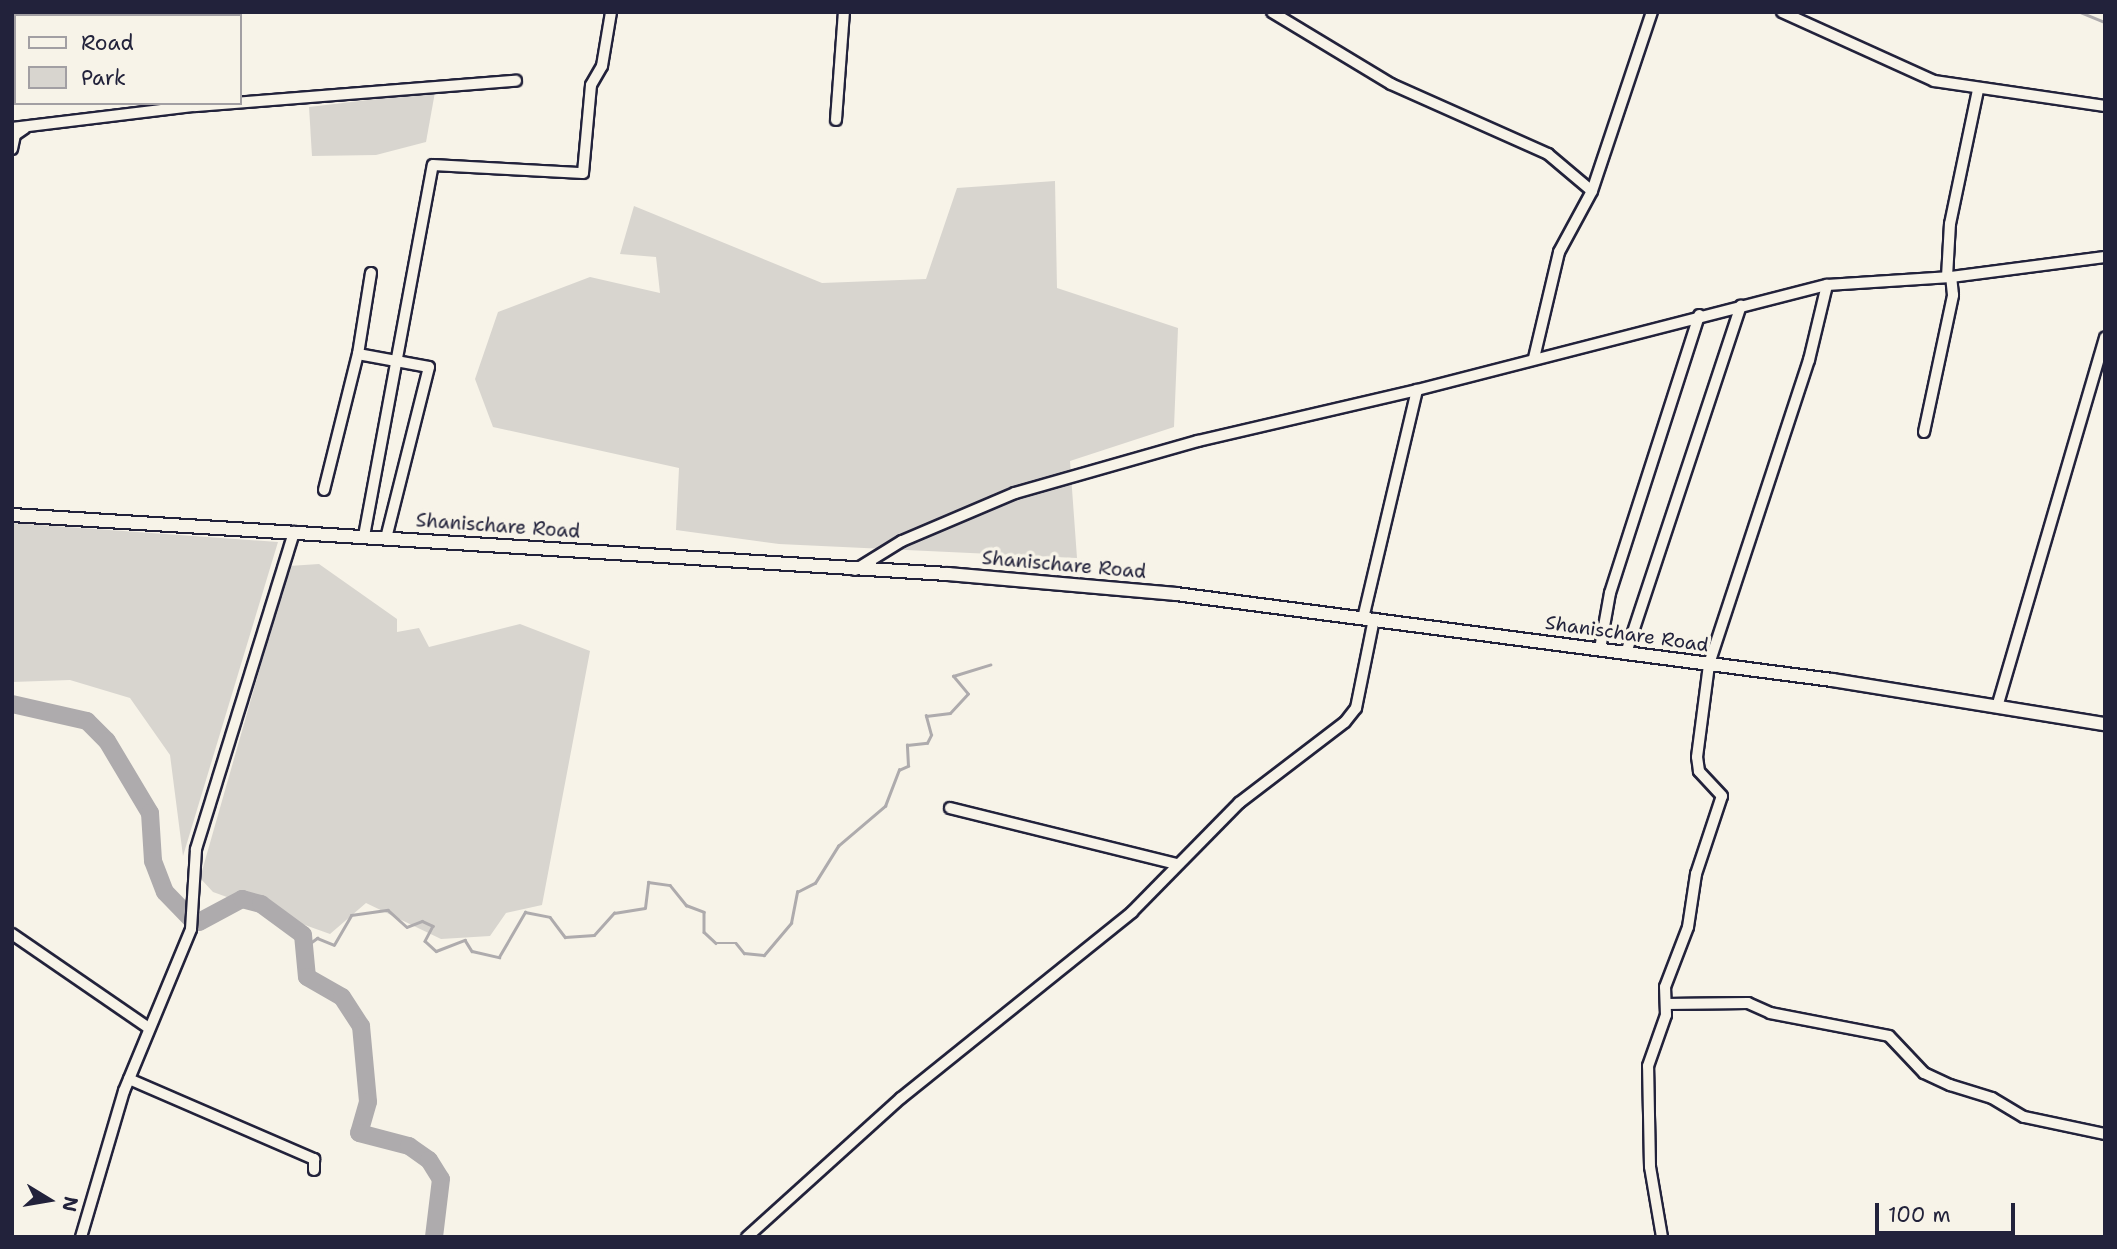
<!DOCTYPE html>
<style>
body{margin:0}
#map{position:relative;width:2117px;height:1249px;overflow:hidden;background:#f7f3e8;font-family:"Shantell Sans",sans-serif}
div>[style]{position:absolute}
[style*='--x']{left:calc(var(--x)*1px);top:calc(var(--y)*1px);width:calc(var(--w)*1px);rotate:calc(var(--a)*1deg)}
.green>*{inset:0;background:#d8d5cf}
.stream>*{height:2.5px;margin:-1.25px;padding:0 1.25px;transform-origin:1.25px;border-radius:1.25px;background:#aeabad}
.river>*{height:18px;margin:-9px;padding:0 9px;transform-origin:9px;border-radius:9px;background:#aeabad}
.roads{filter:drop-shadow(2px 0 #22223b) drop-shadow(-2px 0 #22223b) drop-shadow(0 2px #22223b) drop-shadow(0 -2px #22223b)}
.minor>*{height:10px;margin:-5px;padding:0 5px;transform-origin:5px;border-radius:5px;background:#f7f3e8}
.tertiary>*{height:12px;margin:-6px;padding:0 6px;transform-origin:6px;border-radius:6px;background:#f7f3e8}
span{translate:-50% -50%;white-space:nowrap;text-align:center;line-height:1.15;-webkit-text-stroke:7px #f7f3e8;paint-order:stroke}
.street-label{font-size:19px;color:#22223b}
.frame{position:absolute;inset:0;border:14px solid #22223b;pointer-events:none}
.legend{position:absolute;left:14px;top:14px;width:228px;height:91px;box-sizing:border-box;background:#f7f3e8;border:2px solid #a29fa3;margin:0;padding:9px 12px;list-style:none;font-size:21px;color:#22223b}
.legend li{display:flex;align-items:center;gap:14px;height:35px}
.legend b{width:35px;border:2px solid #a29fa3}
.north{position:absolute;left:14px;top:1165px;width:70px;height:70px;-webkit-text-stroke:5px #f7f3e8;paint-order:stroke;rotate:101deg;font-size:19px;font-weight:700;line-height:28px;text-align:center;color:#22223b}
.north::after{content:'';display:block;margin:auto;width:24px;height:32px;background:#22223b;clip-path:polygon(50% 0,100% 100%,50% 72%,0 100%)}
.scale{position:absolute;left:1875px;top:1203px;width:140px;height:32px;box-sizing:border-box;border:4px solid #22223b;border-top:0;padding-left:9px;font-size:21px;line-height:24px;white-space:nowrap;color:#22223b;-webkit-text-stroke:5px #f7f3e8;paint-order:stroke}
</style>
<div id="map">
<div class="green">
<div style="clip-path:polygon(435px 92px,426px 142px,376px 155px,312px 156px,309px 107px)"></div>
<div style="clip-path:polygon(1055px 181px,1057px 288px,1178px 328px,1174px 427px,1070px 461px,1077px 558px,779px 544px,676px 530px,679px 468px,493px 427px,475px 379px,498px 312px,590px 277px,660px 293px,656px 257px,620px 254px,634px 206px,822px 283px,926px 279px,957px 188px)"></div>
<div style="clip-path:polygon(12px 523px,278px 542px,183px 856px,170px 755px,130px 698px,70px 680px,12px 682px)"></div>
<div style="clip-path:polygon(319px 564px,397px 619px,397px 632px,419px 628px,429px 647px,520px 624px,590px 651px,542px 905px,506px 913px,490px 936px,441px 939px,366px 903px,330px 934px,213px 892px,200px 878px,289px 566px)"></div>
</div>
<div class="stream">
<div style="--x:2080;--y:12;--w:27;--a:22"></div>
<div style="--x:306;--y:946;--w:14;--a:-36"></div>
<div style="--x:317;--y:938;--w:18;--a:22"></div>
<div style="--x:334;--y:945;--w:34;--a:-60"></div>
<div style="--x:351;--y:915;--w:37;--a:-8"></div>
<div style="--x:388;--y:910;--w:25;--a:42"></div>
<div style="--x:407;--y:927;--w:16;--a:-22"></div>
<div style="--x:422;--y:921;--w:12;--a:24"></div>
<div style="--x:433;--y:926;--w:17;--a:118"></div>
<div style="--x:425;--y:941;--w:15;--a:42"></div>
<div style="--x:436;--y:951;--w:31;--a:-21"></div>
<div style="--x:465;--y:940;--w:13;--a:58"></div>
<div style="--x:472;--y:951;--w:28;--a:13"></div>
<div style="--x:499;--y:957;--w:52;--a:-60"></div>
<div style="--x:525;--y:912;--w:25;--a:11"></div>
<div style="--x:550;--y:917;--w:25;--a:53"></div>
<div style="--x:565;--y:937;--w:29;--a:-4"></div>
<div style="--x:594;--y:935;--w:30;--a:-48"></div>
<div style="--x:614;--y:913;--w:31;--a:-9"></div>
<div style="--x:645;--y:908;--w:26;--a:-83"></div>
<div style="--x:648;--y:882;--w:22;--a:8"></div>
<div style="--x:670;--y:885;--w:26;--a:51"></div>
<div style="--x:686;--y:905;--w:19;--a:21"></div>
<div style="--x:704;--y:912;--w:20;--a:90"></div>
<div style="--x:704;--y:932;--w:16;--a:43"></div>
<div style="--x:716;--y:943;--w:20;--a:0"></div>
<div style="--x:736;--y:943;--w:13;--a:51"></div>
<div style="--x:744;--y:953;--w:20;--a:6"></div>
<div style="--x:764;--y:955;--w:42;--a:-49.8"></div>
<div style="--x:791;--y:923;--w:32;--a:-79"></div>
<div style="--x:797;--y:892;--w:20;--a:-27"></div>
<div style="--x:815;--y:883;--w:44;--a:-58.1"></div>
<div style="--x:838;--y:846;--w:62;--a:-40.4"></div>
<div style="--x:885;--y:806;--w:39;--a:-69"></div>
<div style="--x:899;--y:770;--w:10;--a:-24"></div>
<div style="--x:908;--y:766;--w:21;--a:-93"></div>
<div style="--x:907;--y:745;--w:20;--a:-6"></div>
<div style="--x:927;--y:743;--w:9;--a:-63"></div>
<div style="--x:931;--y:735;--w:20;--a:-105"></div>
<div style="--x:926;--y:716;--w:24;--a:-7"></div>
<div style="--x:950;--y:713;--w:26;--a:-47"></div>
<div style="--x:968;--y:694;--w:23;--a:-130"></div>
<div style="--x:953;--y:676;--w:39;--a:-17"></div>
</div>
<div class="river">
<div style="--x:12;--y:704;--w:77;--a:12.8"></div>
<div style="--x:87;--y:721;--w:28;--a:45"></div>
<div style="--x:107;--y:741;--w:84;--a:59.2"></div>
<div style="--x:150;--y:813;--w:48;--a:86.4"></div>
<div style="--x:153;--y:861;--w:33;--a:69"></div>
<div style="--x:165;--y:892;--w:39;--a:46"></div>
<div style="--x:192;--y:920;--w:7;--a:16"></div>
<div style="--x:199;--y:922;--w:49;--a:-28.1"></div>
<div style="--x:242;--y:899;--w:20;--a:15"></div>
<div style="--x:261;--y:904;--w:52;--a:36.4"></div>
<div style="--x:303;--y:935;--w:42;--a:84.6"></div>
<div style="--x:307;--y:977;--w:40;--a:29.7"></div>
<div style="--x:342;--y:997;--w:35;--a:57"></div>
<div style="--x:361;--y:1026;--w:76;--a:84.7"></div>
<div style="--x:368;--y:1102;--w:32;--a:106"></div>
<div style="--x:359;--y:1133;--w:52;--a:14.6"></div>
<div style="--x:409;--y:1146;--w:24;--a:35"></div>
<div style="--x:429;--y:1160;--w:22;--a:58"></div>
<div style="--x:441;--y:1179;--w:58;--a:96.9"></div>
</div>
<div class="roads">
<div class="minor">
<div style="--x:1272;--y:12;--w:139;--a:31.2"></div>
<div style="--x:1391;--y:84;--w:172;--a:24"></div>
<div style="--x:1548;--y:154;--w:57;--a:40.1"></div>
<div style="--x:1782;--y:12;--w:167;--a:24.4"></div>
<div style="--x:1934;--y:81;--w:173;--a:8.3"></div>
<div style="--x:836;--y:120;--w:108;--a:-85.8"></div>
<div style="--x:12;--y:128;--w:184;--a:-6.9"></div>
<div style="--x:195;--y:106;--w:322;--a:-4.5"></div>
<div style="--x:12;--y:149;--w:14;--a:-78"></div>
<div style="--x:15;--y:135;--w:12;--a:-35"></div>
<div style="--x:1947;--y:277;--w:53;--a:-86.8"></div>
<div style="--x:1950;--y:224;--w:137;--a:-78.2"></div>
<div style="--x:358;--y:354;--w:82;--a:-80.9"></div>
<div style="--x:1534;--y:358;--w:109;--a:-76.7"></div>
<div style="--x:1559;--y:252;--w:69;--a:-61.6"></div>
<div style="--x:1592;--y:191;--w:189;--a:-71.5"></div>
<div style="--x:1417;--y:390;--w:423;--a:-14.4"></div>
<div style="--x:1827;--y:285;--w:124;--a:-3.7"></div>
<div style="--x:1951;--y:277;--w:155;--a:-7.4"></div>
<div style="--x:1924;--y:432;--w:140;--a:-78"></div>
<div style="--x:1953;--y:295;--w:18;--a:-96"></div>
<div style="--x:324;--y:490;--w:140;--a:-76"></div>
<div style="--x:358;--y:354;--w:72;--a:10.4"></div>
<div style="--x:429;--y:367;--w:176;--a:104.1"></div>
<div style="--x:364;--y:536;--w:377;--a:-79.5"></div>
<div style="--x:433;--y:165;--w:150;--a:3.1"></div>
<div style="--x:583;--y:173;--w:88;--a:-84.8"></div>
<div style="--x:591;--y:85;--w:22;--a:-60"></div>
<div style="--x:602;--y:66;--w:55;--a:-80.5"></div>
<div style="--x:855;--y:570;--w:55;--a:-31.7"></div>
<div style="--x:902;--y:541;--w:123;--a:-23"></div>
<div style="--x:1015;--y:493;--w:190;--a:-15.9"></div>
<div style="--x:1198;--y:441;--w:225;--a:-13.1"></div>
<div style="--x:1417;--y:390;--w:234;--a:103.3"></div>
<div style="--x:1600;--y:649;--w:57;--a:-79.9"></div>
<div style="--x:1610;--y:593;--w:292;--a:-72.2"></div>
<div style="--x:1626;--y:653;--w:366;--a:-71.7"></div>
<div style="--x:1997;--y:707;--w:385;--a:-73.7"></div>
<div style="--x:950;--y:808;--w:233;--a:13.9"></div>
<div style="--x:12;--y:934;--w:166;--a:34.5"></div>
<div style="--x:1666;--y:1004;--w:82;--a:-0.7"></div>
<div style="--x:1748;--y:1003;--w:24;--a:24"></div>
<div style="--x:1770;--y:1013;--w:121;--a:10.9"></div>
<div style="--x:1889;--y:1036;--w:51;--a:46.6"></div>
<div style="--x:1924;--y:1073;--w:29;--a:25"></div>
<div style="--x:1950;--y:1085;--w:44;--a:17.2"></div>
<div style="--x:1992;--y:1098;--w:37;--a:31"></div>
<div style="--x:2024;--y:1117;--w:83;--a:11.9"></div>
<div style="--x:129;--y:1079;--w:202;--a:23.4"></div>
<div style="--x:314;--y:1159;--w:11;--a:90"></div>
<div style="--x:81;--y:1237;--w:152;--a:-73.6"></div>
<div style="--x:124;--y:1091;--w:175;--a:-67.5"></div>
<div style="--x:191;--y:929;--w:80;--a:-86.4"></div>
<div style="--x:196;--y:849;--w:332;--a:-72.8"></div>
<div style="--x:747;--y:1237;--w:207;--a:-42.1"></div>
<div style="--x:901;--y:1098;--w:297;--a:-38.8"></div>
<div style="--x:1132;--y:912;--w:153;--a:-45.5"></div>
<div style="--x:1239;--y:803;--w:133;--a:-37.4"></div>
<div style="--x:1345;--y:722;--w:18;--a:-52"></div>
<div style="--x:1356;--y:708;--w:91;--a:-78.6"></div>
<div style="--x:1662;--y:1237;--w:71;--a:-99.7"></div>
<div style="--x:1650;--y:1167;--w:101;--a:-91.1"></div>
<div style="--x:1648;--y:1066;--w:54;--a:-70.6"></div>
<div style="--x:1666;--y:1015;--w:28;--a:-92"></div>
<div style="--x:1665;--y:987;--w:64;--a:-69"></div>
<div style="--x:1688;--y:927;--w:54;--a:-81.4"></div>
<div style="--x:1696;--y:874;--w:82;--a:-71.6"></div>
<div style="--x:1722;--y:796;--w:34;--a:-133"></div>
<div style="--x:1699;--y:771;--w:14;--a:-98"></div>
<div style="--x:1697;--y:757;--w:94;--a:-82.6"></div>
<div style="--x:1709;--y:664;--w:320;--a:-71.8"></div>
<div style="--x:1809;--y:360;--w:77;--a:-76.5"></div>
</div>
<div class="tertiary">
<div style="--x:12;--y:515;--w:938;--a:3.61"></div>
<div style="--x:948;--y:574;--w:229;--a:5"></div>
<div style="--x:1176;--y:594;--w:662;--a:7.47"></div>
<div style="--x:1832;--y:680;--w:277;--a:9.2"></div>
</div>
</div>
<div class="street-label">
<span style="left:498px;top:526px;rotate:4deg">Shanischare Road</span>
<span style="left:1064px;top:565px;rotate:5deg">Shanischare Road</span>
<span style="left:1627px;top:634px;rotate:8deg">Shanischare Road</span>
</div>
<div class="frame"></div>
<ul class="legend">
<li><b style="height:9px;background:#f7f3e8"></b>Road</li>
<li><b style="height:19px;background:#d8d5cf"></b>Park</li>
</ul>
<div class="north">N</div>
<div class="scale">100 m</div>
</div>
